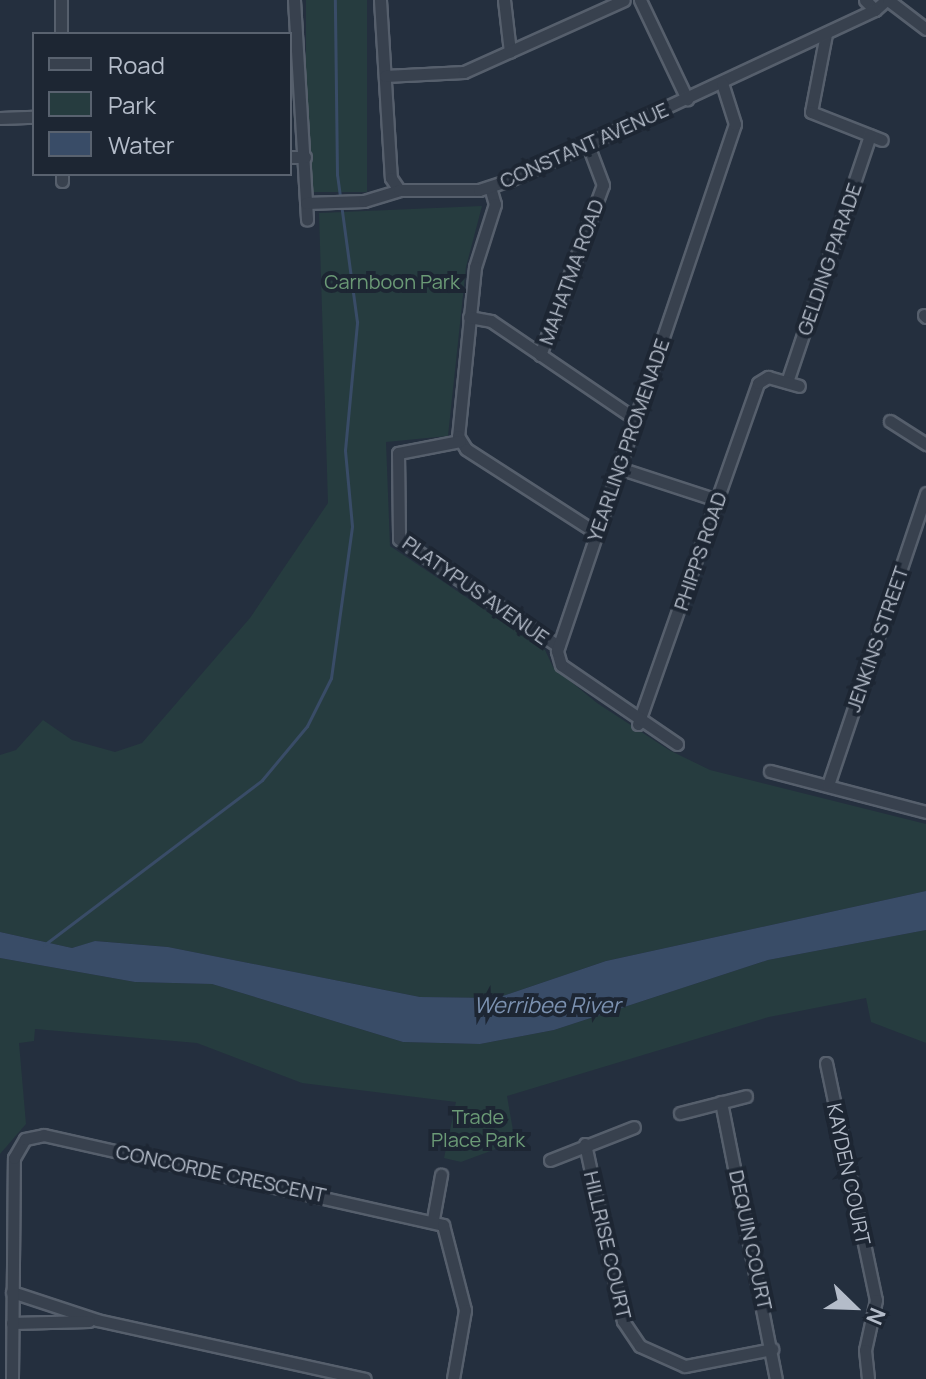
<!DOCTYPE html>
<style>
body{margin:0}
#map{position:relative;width:926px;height:1379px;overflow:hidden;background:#242f3e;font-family:Manrope,sans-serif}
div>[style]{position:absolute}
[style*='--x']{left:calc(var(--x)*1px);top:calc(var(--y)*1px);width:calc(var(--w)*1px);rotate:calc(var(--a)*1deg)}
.green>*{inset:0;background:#263c3f;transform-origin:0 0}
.water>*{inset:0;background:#394c67}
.stream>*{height:3px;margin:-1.5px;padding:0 1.5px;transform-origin:1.5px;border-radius:1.5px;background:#394c67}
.roads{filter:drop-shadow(2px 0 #565f6c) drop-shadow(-2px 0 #565f6c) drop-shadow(0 2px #565f6c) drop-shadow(0 -2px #565f6c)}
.minor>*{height:11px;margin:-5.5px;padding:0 5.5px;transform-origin:5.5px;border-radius:5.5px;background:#38414e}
span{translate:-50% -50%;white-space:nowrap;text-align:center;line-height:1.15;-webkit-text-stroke:8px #1d2633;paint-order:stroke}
.street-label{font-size:20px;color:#b4bcc9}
.park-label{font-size:20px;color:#6b9a76}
.water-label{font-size:22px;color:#7c92b1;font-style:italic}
.legend{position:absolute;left:32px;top:32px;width:260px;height:144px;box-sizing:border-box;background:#1d2633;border:2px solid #59626f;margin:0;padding:10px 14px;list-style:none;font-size:24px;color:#b4bcc9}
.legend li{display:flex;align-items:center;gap:16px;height:40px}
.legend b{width:40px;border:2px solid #59626f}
.north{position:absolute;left:814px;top:1267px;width:80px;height:80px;-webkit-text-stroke:6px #1d2633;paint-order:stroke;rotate:113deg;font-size:22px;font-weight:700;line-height:32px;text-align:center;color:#b4bcc9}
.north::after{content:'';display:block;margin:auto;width:28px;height:36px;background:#b4bcc9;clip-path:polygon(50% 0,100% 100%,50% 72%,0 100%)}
</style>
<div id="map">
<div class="green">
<div style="left:306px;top:0;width:61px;height:192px"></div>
<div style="clip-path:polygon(482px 206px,466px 267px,448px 436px,386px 442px,390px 546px,545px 650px,553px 667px,597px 703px,669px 750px,710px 770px,926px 824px,926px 891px,606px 961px,497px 998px,420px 997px,168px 947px,96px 941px,72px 948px,0 932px,0 755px,16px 750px,43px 720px,72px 740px,115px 752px,142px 743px,250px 618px,328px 503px,319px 213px)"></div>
<div style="clip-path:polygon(926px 930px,926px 1043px,871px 1022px,866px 998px,769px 1017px,507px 1096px,515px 1142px,461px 1162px,444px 1158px,456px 1102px,302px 1083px,197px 1043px,35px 1029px,34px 1041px,19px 1043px,26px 1124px,0 1154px,0 958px,135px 982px,212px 984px,403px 1042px,480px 1044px,554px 1030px,768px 960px)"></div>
</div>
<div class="water">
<div style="clip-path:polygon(926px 891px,926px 930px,768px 960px,554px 1030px,480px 1044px,403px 1042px,212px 984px,135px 982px,0 958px,0 932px,72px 948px,95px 941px,168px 947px,420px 997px,497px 998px,606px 961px)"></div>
</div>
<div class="stream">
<div style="--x:44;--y:945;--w:273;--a:-37.1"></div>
<div style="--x:262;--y:780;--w:70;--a:-50.2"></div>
<div style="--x:307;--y:726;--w:54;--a:-63.4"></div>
<div style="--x:331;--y:678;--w:153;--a:-82.1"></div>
<div style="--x:352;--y:526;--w:76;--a:-95.3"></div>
<div style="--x:345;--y:450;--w:129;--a:-84.6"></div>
<div style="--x:357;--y:322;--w:148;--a:-97.7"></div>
<div style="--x:337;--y:175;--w:175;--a:-90.7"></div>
</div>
<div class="roads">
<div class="minor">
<div style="--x:61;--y:0;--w:34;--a:90"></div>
<div style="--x:294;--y:0;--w:220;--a:86.6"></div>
<div style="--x:380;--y:0;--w:178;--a:86.5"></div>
<div style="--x:391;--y:178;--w:14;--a:56"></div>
<div style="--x:504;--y:0;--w:52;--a:83.4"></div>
<div style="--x:640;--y:0;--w:110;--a:64.6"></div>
<div style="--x:865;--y:0;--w:14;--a:45"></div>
<div style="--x:875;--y:10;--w:15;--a:-42"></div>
<div style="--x:888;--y:0;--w:48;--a:37.3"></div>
<div style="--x:826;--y:34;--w:79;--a:100.9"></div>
<div style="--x:811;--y:112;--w:76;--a:21.5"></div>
<div style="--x:385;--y:76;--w:79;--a:-2.9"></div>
<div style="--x:464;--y:72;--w:175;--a:-24.2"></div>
<div style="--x:0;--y:118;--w:34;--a:-2"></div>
<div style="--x:290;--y:157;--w:15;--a:0"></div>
<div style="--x:62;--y:174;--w:7;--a:90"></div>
<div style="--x:490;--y:187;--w:18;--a:74"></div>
<div style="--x:495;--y:204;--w:66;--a:107.6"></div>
<div style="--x:475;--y:267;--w:170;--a:95.7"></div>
<div style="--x:458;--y:436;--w:15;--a:58"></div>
<div style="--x:466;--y:449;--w:156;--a:32.7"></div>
<div style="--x:306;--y:203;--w:58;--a:-2"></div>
<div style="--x:364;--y:201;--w:37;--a:-17"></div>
<div style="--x:399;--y:190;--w:80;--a:0"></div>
<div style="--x:479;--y:190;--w:33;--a:-18"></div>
<div style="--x:510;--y:180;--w:402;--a:-25"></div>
<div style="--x:924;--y:315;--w:3;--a:45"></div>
<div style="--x:469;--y:317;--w:22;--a:10"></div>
<div style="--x:491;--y:321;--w:174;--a:34.2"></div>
<div style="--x:540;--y:355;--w:181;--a:-69.7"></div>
<div style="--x:603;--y:185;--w:43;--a:-110.6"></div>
<div style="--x:787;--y:382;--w:260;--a:-71.4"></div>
<div style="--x:890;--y:421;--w:43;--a:32.6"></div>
<div style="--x:460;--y:441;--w:63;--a:169"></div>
<div style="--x:398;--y:453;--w:86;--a:89.3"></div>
<div style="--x:399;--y:539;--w:192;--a:33.9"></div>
<div style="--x:619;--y:468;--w:103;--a:18.1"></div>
<div style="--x:638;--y:724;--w:361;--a:-70.6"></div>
<div style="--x:758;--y:383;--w:12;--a:-31"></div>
<div style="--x:768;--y:377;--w:32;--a:16"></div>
<div style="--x:677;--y:744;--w:140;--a:-145.7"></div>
<div style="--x:561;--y:665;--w:15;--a:-106"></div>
<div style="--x:557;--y:651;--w:556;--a:-71.34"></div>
<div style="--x:735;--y:124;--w:43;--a:-107.6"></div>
<div style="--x:770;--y:771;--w:161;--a:14.7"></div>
<div style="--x:828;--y:785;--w:308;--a:-71.4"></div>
<div style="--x:826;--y:1063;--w:242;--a:78.1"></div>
<div style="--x:876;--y:1300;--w:51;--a:102.4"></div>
<div style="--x:865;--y:1350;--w:29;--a:84"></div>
<div style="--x:721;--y:1102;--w:282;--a:78.8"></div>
<div style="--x:680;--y:1113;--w:68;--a:-14.4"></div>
<div style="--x:585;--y:1144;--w:181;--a:77.9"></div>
<div style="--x:623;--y:1321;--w:30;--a:56"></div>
<div style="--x:640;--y:1346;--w:49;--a:24"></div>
<div style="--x:685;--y:1366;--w:89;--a:-11.1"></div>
<div style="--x:550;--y:1160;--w:90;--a:-21.4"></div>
<div style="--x:433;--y:1219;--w:45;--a:-79.7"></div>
<div style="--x:12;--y:1292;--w:89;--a:18.2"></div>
<div style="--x:97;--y:1320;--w:274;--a:12.4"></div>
<div style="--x:12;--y:1323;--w:77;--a:-1.5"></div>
<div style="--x:12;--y:1379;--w:221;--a:-89.5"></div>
<div style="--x:14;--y:1158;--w:22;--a:-60"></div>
<div style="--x:25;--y:1139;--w:19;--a:-12"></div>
<div style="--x:44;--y:1135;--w:409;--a:12.7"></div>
<div style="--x:443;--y:1225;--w:88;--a:75.5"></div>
<div style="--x:465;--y:1310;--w:70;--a:99.9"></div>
</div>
</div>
<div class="street-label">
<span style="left:584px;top:145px;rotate:-24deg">CONSTANT AVENUE</span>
<span style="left:829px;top:259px;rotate:-71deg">GELDING PARADE</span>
<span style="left:571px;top:272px;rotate:-70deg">MAHATMA ROAD</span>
<span style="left:628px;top:440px;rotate:-71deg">YEARLING PROMENADE</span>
<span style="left:700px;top:551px;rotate:-71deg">PHIPPS ROAD</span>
<span style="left:476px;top:590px;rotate:35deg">PLATYPUS AVENUE</span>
<span style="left:877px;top:639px;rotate:-71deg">JENKINS STREET</span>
<span style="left:221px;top:1173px;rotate:12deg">CONCORDE CRESCENT</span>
<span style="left:849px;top:1174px;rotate:78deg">KAYDEN COURT</span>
<span style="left:751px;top:1240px;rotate:78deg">DEQUIN COURT</span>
<span style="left:608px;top:1245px;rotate:77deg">HILLRISE COURT</span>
</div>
<div class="park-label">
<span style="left:392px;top:281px">Carnboon Park</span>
<span style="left:478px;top:1128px">Trade<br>Place Park</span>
</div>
<div class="water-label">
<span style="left:547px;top:1006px">Werribee River</span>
</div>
<ul class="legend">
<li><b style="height:10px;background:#38414e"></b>Road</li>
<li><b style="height:22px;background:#263c3f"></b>Park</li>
<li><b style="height:22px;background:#394c67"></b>Water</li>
</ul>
<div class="north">N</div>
</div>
